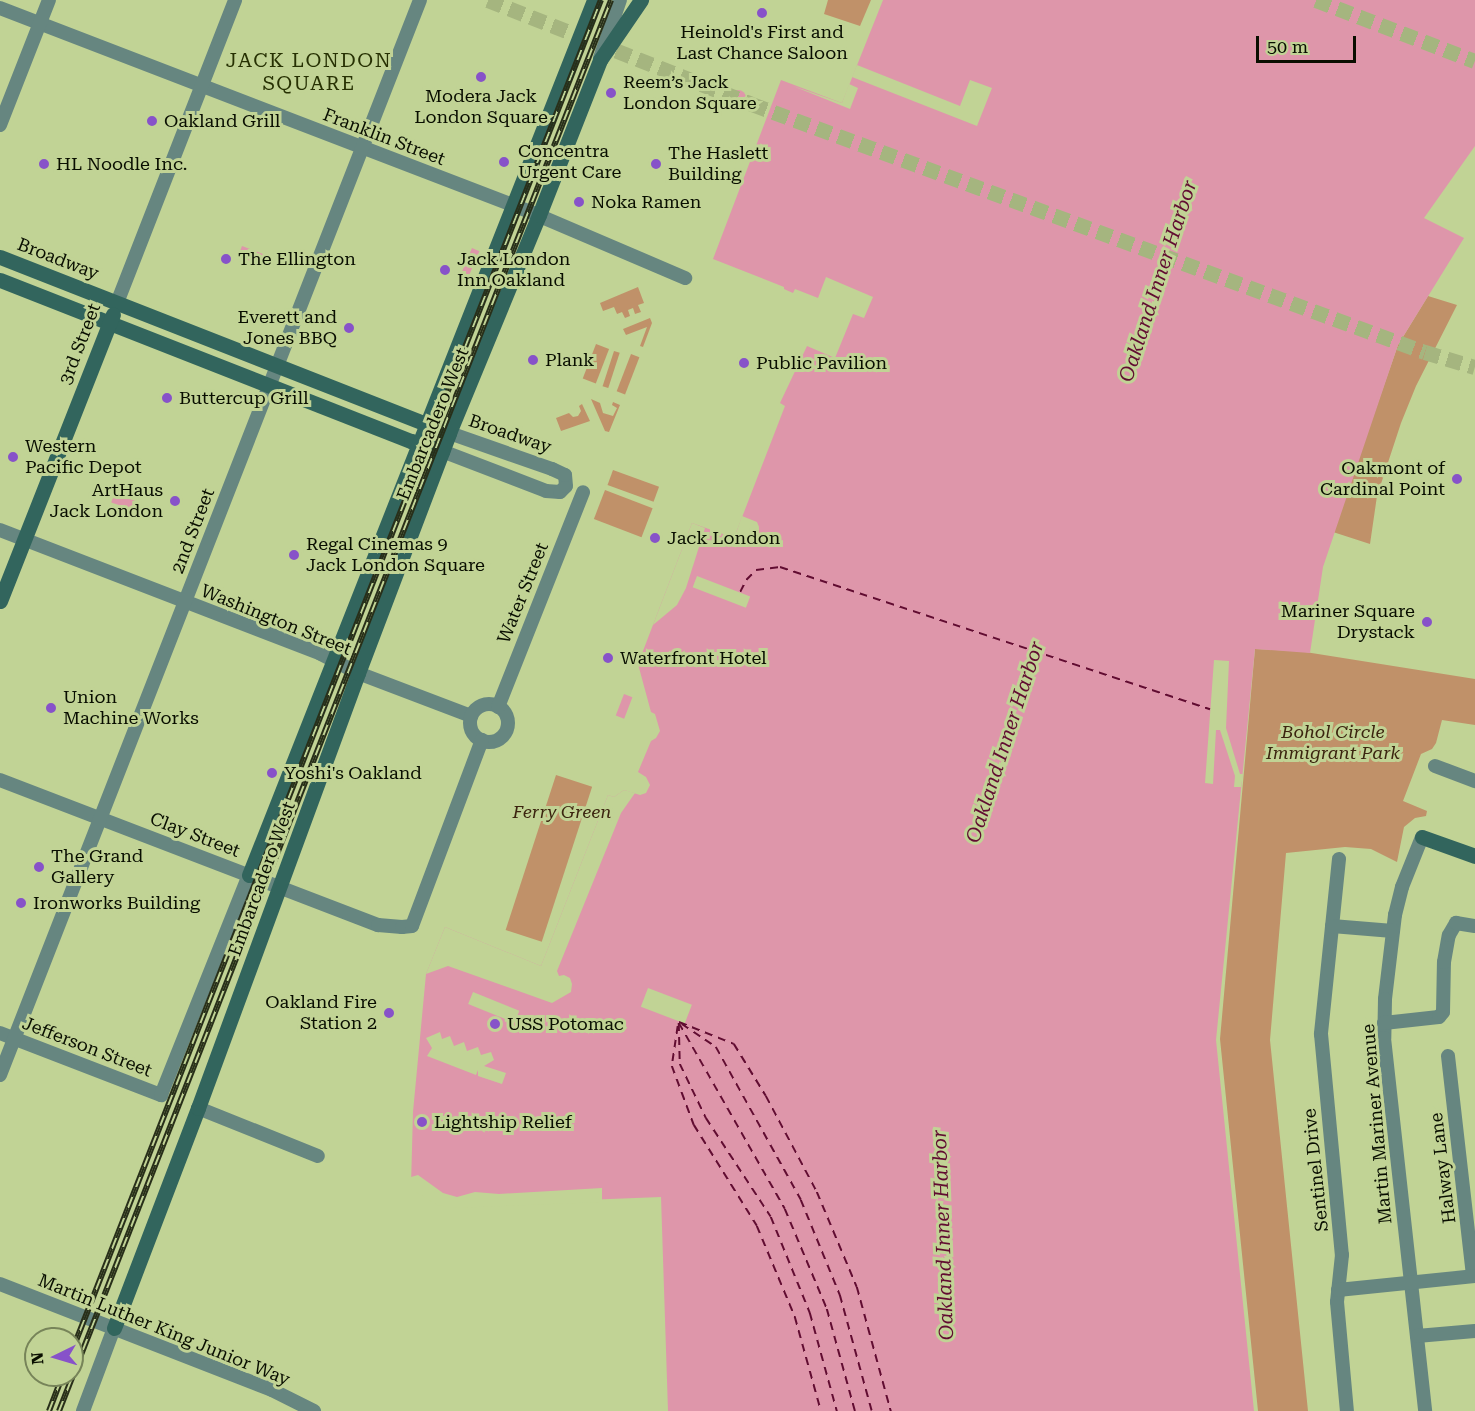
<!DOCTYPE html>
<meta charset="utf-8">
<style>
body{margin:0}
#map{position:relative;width:1475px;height:1411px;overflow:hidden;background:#c1d395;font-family:"Roboto Serif",serif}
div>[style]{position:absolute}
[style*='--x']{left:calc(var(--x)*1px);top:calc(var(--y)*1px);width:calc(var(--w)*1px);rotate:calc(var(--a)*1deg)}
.green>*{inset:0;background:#c09169;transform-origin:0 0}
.water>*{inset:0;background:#de96aa;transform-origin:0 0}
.round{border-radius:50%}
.pier>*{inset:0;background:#c1d395;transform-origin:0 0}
.ferry>*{height:1.5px;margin-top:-0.75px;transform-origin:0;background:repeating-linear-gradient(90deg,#610c31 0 8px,transparent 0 14px)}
.primary-tunnel>*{height:15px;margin-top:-7.5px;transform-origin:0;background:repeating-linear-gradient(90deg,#a5b57f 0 15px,transparent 0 23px)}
.street>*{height:14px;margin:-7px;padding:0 7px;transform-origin:7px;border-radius:7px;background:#668680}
.street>.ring{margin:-7px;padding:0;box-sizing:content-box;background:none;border:14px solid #668680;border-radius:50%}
.secondary>*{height:15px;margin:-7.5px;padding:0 7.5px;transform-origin:7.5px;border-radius:7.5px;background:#32655d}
.rail>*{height:6px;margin-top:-3px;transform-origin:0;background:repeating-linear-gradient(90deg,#c1d395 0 11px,#282f19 0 22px);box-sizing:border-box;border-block:2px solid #282f19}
.dots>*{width:16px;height:16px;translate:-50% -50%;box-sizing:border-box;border:3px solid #c1d395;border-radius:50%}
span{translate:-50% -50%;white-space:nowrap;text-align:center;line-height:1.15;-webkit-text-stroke:6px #c1d395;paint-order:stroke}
.poi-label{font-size:18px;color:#090e00}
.left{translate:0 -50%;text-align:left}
.right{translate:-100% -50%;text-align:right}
.street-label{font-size:18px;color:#090e00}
.park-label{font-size:18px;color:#3b240f;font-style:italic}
.neighbourhood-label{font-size:20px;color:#273103;letter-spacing:1.5px}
.water-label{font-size:20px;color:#610c31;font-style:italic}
.north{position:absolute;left:24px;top:1327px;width:60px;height:60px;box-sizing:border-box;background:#c1d395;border:2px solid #778459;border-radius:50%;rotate:265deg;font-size:16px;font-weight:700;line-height:24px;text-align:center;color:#090e00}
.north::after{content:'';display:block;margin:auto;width:21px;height:27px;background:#8752c9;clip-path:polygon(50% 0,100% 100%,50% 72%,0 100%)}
.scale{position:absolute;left:1256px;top:36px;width:100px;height:27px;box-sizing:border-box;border:3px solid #090e00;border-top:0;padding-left:8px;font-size:18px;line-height:21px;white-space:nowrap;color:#090e00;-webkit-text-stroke:4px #c1d395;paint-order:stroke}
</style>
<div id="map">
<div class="green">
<div style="clip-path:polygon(828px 0,871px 0,860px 26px,824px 14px)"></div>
<div style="clip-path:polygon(638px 287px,644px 303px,638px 305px,641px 312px,635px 314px,633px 308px,628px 310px,630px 316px,625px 318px,622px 312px,617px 314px,614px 307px,603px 311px,600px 303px)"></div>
<div style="clip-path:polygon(1428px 296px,1457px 305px,1416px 386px,1401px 423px,1377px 496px,1370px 544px,1333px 532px,1398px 345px)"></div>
<div style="clip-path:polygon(650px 318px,652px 323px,643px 347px,640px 346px,647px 327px,626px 335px,623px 329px)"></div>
<div style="left:596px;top:344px;width:14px;height:37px;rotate:21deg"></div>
<div style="left:614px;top:351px;width:6px;height:37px;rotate:18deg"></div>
<div style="left:631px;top:354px;width:9px;height:40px;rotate:21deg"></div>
<div style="clip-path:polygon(591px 399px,600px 403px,603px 413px,613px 416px,617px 408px,612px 405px,613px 402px,620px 405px,609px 432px,605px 431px)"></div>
<div style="clip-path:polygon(582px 404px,590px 421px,561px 431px,556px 418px,569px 413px,573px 417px,578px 416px,581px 411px,579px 406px)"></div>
<div style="left:613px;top:470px;width:49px;height:16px;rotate:20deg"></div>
<div style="left:605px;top:490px;width:51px;height:31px;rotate:21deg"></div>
<div style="clip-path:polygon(1255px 649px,1299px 651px,1475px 679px,1475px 725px,1442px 720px,1436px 743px,1432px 749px,1421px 754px,1403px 801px,1427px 811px,1426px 816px,1415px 818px,1404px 827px,1397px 862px,1371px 849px,1345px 847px,1286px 853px,1270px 1040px,1308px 1411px,1258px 1411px,1220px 1039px)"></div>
<div style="left:556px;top:775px;width:38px;height:163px;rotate:18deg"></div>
</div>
<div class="water">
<div style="clip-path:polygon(883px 0,1475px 0,1475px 146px,1424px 218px,1464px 238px,1398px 345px,1323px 567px,1310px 653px,1255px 649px,1216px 1040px,1254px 1411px,668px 1411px,661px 1197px,453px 1205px,411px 1185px,413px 1112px,426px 974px,445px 927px,541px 966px,608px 795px,614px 797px,624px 790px,640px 795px,646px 793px,650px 785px,646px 777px,638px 772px,651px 741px,656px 738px,660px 731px,655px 714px,651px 712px,638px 664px,692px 523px,734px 538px,785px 406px,780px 403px,807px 346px,835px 358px,853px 314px,864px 318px,873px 297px,826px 277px,818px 298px,795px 289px,793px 293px,784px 289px,784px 287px,713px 259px,781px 80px,842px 103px)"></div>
<div class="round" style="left:730px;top:90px;width:16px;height:16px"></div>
<div style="left:242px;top:246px;width:31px;height:11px;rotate:21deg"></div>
<div style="left:472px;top:248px;width:8px;height:26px;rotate:23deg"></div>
<div style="left:114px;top:494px;width:25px;height:9px;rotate:18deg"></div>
<div style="left:624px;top:694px;width:9px;height:23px;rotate:21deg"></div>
</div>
<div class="pier">
<div style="clip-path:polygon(857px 65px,960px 106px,970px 80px,992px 88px,977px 126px,852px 77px)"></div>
<div style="clip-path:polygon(849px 84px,858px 88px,850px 109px,793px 86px,842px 103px)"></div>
<div style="clip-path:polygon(742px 516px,757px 522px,759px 527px,757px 539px,753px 542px,746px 543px,734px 539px)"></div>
<div style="clip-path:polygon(692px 523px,705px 528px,686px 588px,677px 605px,653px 625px)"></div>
<div style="left:697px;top:576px;width:57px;height:12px;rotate:21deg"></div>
<div style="clip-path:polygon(1214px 660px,1229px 661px,1226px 728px,1240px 774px,1243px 774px,1241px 787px,1234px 787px,1235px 776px,1220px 730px,1216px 730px,1213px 784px,1205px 783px)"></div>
<div style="clip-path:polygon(624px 790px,635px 793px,621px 813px,557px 971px,559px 976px,564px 975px,570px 978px,572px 984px,571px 992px,552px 1003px,448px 966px,426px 974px,445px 927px,541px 966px,608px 795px,614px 797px)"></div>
<div style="left:648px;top:988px;width:47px;height:20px;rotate:21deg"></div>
<div style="left:473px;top:992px;width:50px;height:13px;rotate:22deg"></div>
<div style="clip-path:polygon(440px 1032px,442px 1039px,450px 1036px,454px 1046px,464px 1042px,467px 1051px,478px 1047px,481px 1055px,491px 1052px,494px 1060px,484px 1066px,506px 1073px,502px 1084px,478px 1076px,478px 1070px,476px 1075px,427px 1056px,432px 1048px,426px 1038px)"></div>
<div style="clip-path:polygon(418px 1175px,443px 1193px,457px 1197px,475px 1192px,499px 1194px,602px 1188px,602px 1202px,452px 1208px,437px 1205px,411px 1189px,411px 1177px)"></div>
</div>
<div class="ferry">
<div style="--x:740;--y:592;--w:13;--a:-63"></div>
<div style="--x:746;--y:580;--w:14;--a:-45"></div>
<div style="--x:756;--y:570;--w:24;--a:-7"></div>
<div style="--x:780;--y:567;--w:453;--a:18.3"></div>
<div style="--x:679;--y:1022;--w:59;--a:21.8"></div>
<div style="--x:734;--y:1044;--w:61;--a:58.4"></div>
<div style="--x:766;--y:1096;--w:109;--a:62"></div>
<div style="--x:817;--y:1192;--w:103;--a:67.2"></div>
<div style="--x:857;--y:1287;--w:129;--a:74.7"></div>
<div style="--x:679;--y:1023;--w:214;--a:60.3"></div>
<div style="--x:785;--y:1209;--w:108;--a:67.2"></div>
<div style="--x:827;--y:1309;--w:106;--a:74.6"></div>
<div style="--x:679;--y:1023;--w:41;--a:88.6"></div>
<div style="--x:680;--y:1064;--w:60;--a:64.3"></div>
<div style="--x:706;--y:1118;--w:118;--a:56.7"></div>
<div style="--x:771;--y:1217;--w:104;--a:67.9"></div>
<div style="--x:810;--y:1313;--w:102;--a:74.6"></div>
<div style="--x:682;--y:1024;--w:41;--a:34.1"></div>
<div style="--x:716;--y:1047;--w:175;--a:60.9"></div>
<div style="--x:801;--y:1200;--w:103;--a:67.7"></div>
<div style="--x:840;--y:1295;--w:120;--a:74.6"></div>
<div style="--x:678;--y:1026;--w:40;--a:98.5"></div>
<div style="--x:672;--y:1066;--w:63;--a:69.6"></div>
<div style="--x:694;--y:1125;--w:119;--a:58"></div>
<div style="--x:757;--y:1226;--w:99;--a:67.3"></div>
<div style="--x:795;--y:1317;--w:98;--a:74.5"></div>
</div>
<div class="primary-tunnel">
<div style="--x:488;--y:0;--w:284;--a:21.5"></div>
<div style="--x:752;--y:104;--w:717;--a:20.23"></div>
<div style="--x:1425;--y:352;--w:52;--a:16.7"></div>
<div style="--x:1316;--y:0;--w:170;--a:21"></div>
</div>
<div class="street">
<div style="--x:0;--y:8;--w:566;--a:21.03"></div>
<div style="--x:528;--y:211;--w:171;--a:23.1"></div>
<div style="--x:600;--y:58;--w:61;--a:-71"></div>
<div style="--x:0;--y:125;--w:134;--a:-68.6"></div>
<div style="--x:117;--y:303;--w:325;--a:-68.7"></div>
<div style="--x:442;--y:451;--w:111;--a:21"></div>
<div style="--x:546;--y:491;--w:14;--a:4"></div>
<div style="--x:560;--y:492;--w:8;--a:-45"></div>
<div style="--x:566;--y:486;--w:11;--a:-95"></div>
<div style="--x:565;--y:475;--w:14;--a:-155"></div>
<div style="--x:552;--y:469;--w:109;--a:-160.7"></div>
<div style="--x:0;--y:530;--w:344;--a:21.1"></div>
<div style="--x:321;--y:654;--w:42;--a:27.2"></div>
<div style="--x:358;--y:673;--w:121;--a:20.8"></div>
<div class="ring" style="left:470px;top:704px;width:24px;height:24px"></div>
<div style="--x:498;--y:707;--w:231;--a:-68.4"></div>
<div style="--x:1435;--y:766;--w:43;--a:20.6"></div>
<div style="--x:0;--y:780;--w:405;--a:21"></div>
<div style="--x:378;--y:925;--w:24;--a:5"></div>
<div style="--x:402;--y:927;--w:10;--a:-6"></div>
<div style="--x:412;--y:926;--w:199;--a:-69.4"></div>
<div style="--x:1422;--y:837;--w:54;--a:111.8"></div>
<div style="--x:1402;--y:887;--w:29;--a:104"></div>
<div style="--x:1395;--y:915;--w:85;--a:96.8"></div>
<div style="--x:1385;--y:999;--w:39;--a:91"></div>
<div style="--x:1384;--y:1038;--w:375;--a:83.7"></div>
<div style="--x:1339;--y:859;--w:176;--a:95.9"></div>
<div style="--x:1321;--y:1034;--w:222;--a:84.6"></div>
<div style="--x:1342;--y:1255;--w:47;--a:96.1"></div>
<div style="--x:1337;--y:1302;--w:109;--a:84.8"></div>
<div style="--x:1332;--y:926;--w:61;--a:4.7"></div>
<div style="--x:1384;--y:1023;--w:55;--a:-6.2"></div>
<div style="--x:1439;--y:1017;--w:6;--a:-51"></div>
<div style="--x:1443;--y:1012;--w:50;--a:-88.9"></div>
<div style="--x:1444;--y:962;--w:27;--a:-80"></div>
<div style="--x:1449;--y:935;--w:14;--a:-60"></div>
<div style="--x:1456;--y:923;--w:19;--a:9"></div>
<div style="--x:0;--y:1033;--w:173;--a:21.1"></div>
<div style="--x:161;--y:1095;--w:237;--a:-68.2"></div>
<div style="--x:1448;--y:1056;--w:221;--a:83.5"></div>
<div style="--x:0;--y:1075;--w:1154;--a:-68.66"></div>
<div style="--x:198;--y:1108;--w:129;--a:21.8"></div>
<div style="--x:0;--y:1284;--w:292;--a:21.3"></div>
<div style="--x:272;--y:1390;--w:47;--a:26.6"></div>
<div style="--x:1338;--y:1290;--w:138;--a:-5.8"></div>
<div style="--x:1417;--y:1336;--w:58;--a:-4.9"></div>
<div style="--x:83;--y:1411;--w:89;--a:-69.5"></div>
</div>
<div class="secondary">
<div style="--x:0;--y:257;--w:482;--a:21.4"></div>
<div style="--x:0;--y:280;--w:441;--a:21.4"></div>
<div style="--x:411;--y:441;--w:33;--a:18"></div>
<div style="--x:0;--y:601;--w:308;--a:-68.5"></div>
<div style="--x:1422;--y:837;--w:56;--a:19.7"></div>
<div style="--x:249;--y:875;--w:941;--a:-68.48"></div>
<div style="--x:114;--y:1328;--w:235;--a:-69.1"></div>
<div style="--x:198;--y:1108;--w:463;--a:-69.8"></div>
<div style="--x:358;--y:673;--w:257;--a:-69.2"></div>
<div style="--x:449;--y:433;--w:236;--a:-67.6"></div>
<div style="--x:539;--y:215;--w:167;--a:-68.5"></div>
<div style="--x:600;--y:60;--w:73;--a:-55.7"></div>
</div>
<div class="rail">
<div style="--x:72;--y:1351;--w:1451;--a:-68.62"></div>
<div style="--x:49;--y:1411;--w:39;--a:-69"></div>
<div style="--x:59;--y:1411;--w:1515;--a:-68.63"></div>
</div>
<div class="dots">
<div style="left:762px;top:13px;background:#8752c9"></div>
<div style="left:481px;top:77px;background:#8752c9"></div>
<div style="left:611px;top:93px;background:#8752c9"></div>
<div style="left:152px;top:121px;background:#8752c9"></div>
<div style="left:504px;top:162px;background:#8752c9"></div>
<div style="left:44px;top:164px;background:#8752c9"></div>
<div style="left:656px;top:164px;background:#8752c9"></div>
<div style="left:579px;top:202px;background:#8752c9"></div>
<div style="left:226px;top:259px;background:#8752c9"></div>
<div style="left:445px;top:270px;background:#8752c9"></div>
<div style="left:349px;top:328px;background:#8752c9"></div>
<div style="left:533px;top:360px;background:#8752c9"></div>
<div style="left:744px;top:363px;background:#8752c9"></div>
<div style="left:167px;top:398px;background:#8752c9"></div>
<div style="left:13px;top:457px;background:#8752c9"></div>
<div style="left:1457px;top:479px;background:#8752c9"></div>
<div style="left:175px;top:501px;background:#8752c9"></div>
<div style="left:655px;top:538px;background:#8752c9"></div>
<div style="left:294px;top:555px;background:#8752c9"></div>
<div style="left:1427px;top:622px;background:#8752c9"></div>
<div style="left:608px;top:658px;background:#8752c9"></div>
<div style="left:51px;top:708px;background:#8752c9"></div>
<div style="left:272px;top:773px;background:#8752c9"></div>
<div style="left:39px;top:867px;background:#8752c9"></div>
<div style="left:21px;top:903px;background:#8752c9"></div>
<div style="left:389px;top:1013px;background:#8752c9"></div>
<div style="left:495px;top:1024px;background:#8752c9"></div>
<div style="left:422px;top:1122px;background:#8752c9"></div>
</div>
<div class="poi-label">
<span style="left:762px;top:43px">Heinold's First and<br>Last Chance Saloon</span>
<span class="left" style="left:623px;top:93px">Reem’s Jack<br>London Square</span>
<span style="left:481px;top:107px">Modera Jack<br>London Square</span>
<span class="left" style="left:164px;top:121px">Oakland Grill</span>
<span class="left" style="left:518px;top:162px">Concentra<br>Urgent Care</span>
<span class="left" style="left:668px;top:164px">The Haslett<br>Building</span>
<span class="left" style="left:56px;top:164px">HL Noodle Inc.</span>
<span class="left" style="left:591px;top:202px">Noka Ramen</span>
<span class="left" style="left:238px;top:259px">The Ellington</span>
<span class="left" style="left:457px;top:270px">Jack London<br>Inn Oakland</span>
<span class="right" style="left:337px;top:328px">Everett and<br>Jones BBQ</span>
<span class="left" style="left:545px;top:360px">Plank</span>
<span class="left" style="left:756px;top:363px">Public Pavilion</span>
<span class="left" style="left:179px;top:398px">Buttercup Grill</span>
<span class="left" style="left:25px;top:457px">Western<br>Pacific Depot</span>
<span class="right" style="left:1445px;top:479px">Oakmont of<br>Cardinal Point</span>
<span class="right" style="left:163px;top:501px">ArtHaus<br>Jack London</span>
<span class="left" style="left:667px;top:538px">Jack London</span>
<span class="left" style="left:306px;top:555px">Regal Cinemas 9<br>Jack London Square</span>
<span class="right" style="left:1415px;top:622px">Mariner Square<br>Drystack</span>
<span class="left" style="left:620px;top:658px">Waterfront Hotel</span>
<span class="left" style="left:63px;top:708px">Union<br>Machine Works</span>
<span class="left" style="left:284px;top:773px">Yoshi's Oakland</span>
<span class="left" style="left:51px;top:867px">The Grand<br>Gallery</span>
<span class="left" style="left:33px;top:903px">Ironworks Building</span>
<span class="right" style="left:377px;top:1013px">Oakland Fire<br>Station 2</span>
<span class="left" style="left:507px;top:1024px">USS Potomac</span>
<span class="left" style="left:434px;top:1122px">Lightship Relief</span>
</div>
<div class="street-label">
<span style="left:384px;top:137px;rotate:21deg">Franklin Street</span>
<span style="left:58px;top:259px;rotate:21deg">Broadway</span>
<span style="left:80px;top:344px;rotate:-69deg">3rd Street</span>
<span style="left:433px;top:424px;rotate:-68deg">Embarcadero West</span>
<span style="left:510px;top:434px;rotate:19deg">Broadway</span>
<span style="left:193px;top:531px;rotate:-69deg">2nd Street</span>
<span style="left:523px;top:593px;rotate:-68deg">Water Street</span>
<span style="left:276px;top:620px;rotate:22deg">Washington Street</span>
<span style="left:195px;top:835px;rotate:21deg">Clay Street</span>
<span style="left:262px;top:879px;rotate:-70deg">Embarcadero West</span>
<span style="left:87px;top:1047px;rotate:21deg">Jefferson Street</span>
<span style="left:1377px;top:1124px;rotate:-95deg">Martin Mariner Avenue</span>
<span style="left:1443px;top:1168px;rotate:-97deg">Halway Lane</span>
<span style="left:1316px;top:1170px;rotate:-96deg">Sentinel Drive</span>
<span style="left:164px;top:1330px;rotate:22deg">Martin Luther King Junior Way</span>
</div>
<div class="park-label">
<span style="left:1333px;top:743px">Bohol Circle<br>Immigrant Park</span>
<span style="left:562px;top:812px">Ferry Green</span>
</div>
<div class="neighbourhood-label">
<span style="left:309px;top:72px">JACK LONDON<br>SQUARE</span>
</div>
<div class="water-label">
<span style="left:1158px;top:281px;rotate:-72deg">Oakland Inner Harbor</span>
<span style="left:1005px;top:742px;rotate:-72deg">Oakland Inner Harbor</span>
<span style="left:943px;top:1235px;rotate:-92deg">Oakland Inner Harbor</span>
</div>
<div class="north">N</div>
<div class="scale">50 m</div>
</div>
